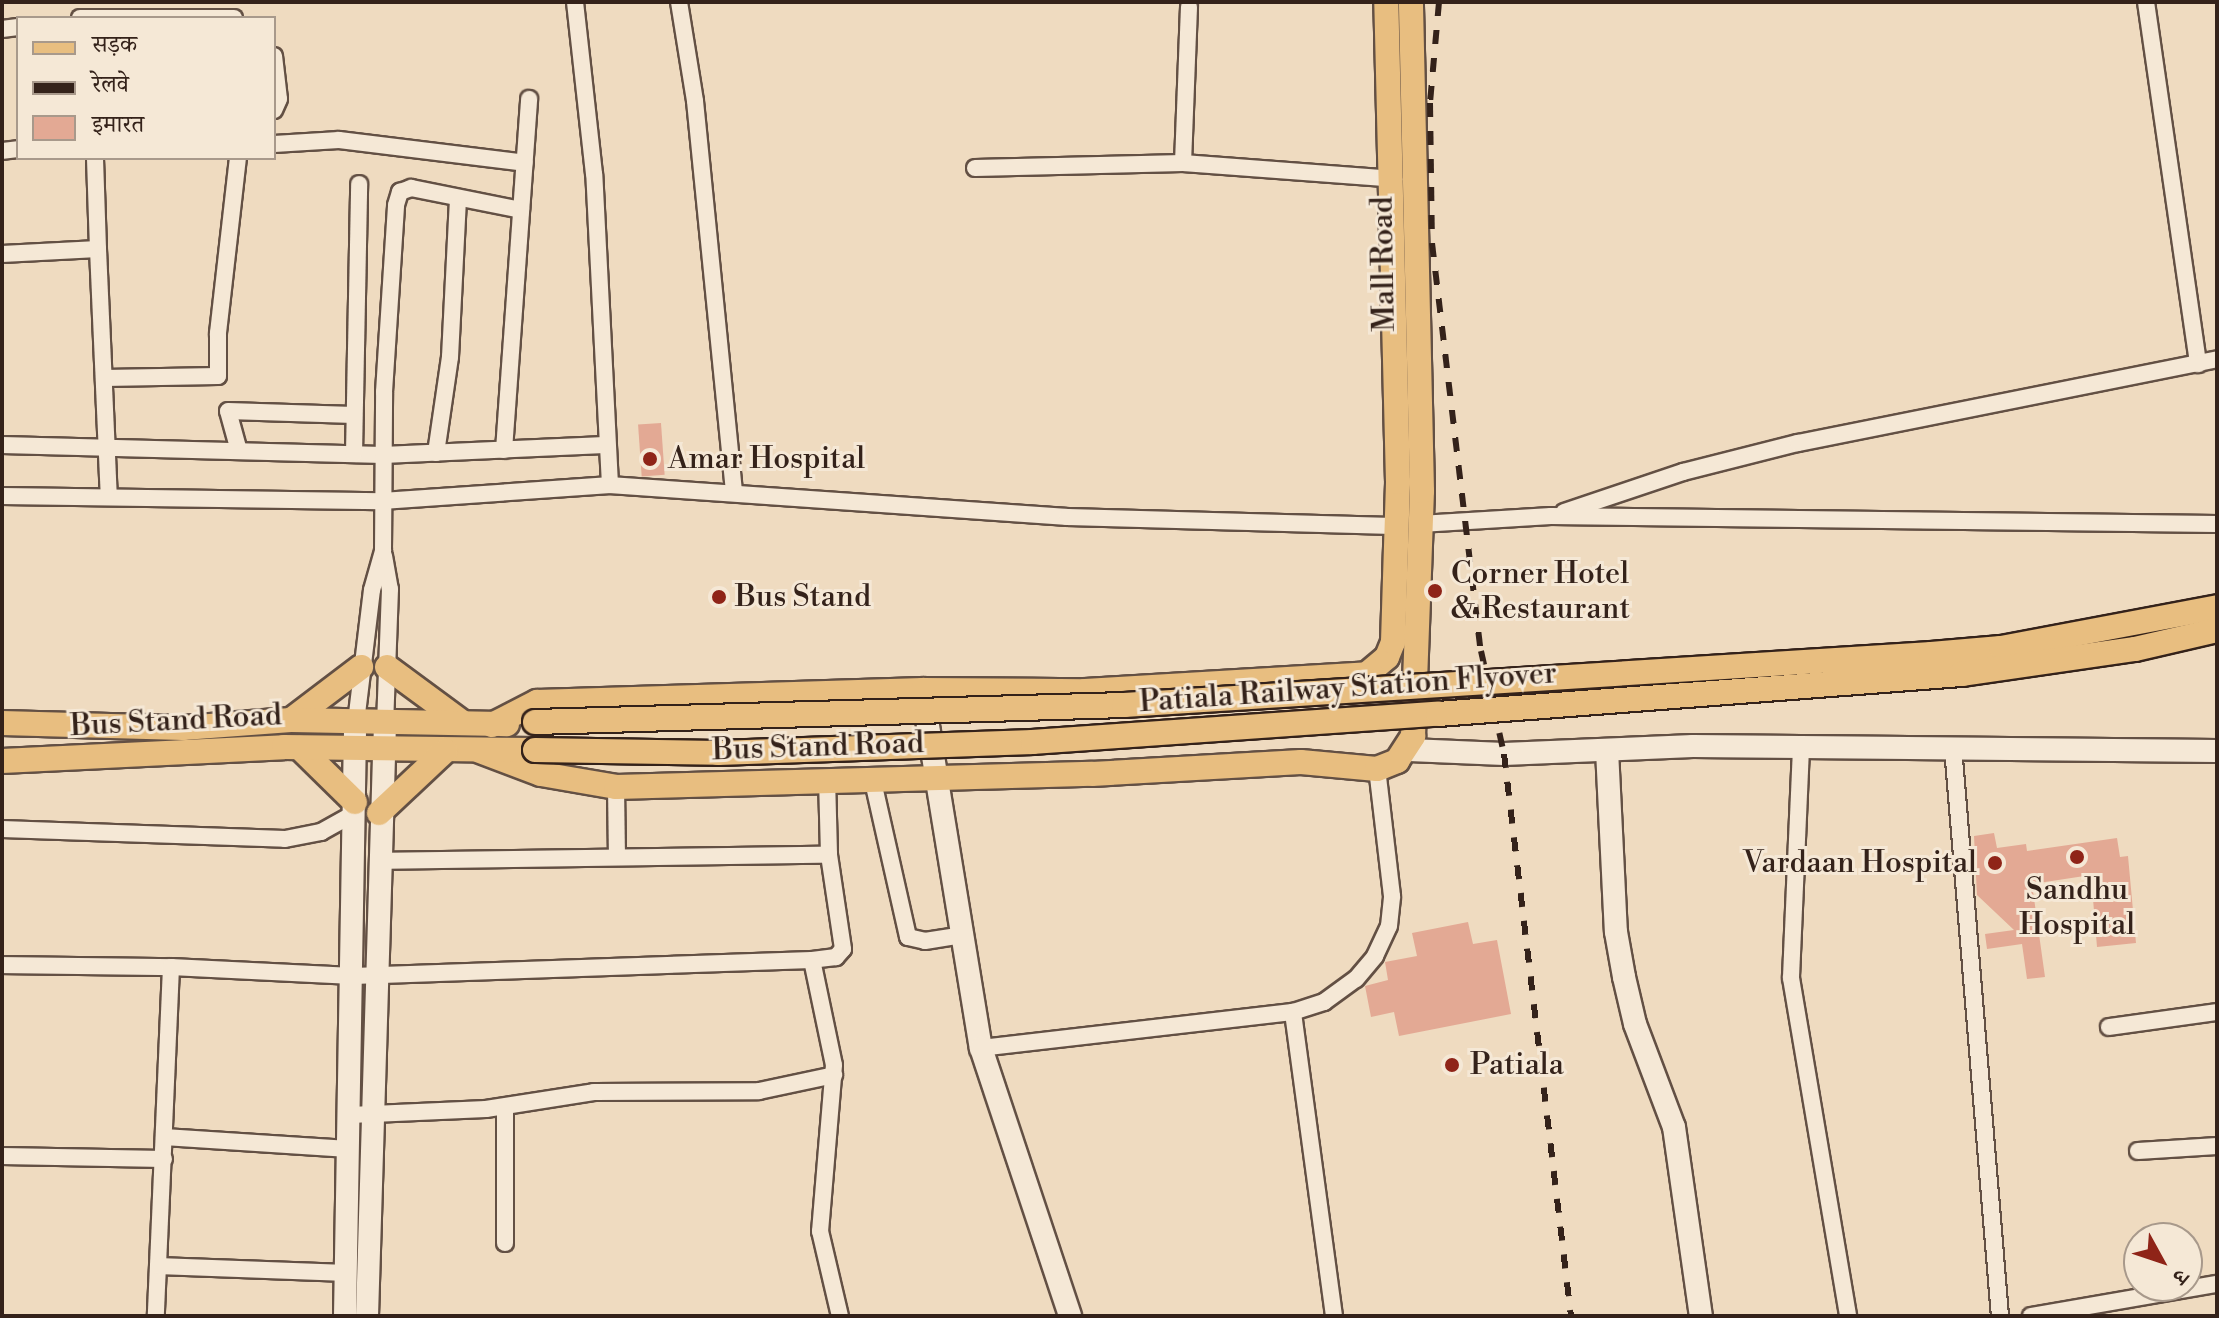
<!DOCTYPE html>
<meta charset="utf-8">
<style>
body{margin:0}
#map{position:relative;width:2219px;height:1318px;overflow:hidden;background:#efdbc0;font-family:"Libre Bodoni","Noto Serif Devanagari",serif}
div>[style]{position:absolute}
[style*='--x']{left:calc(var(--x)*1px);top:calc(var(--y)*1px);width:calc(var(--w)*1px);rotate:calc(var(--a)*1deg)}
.building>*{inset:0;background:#e3a994;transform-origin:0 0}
.roads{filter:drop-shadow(2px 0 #635044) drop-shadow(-2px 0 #635044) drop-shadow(0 2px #635044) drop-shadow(0 -2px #635044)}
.street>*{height:16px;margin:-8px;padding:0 8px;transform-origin:8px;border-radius:8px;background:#f5e8d6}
.secondary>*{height:22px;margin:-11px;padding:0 11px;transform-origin:11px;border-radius:11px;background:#f5e8d6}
.primary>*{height:24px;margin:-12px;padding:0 12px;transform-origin:12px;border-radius:12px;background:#e8be80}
.rail>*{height:6px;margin-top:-3px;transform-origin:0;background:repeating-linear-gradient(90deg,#34221a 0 14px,transparent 0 28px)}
.bridges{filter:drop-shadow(2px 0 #34221a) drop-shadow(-2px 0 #34221a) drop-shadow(0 2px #34221a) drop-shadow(0 -2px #34221a)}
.primary-bridge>*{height:24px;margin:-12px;padding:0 12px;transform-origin:12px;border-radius:12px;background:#e8be80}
.dots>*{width:22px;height:22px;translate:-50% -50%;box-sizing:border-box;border:4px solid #f5e8d6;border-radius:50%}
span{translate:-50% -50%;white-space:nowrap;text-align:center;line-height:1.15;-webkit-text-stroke:6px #f5e8d6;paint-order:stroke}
.street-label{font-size:30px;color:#34221a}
.poi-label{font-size:30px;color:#34221a}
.left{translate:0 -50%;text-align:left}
.right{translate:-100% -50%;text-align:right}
.frame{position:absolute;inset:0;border:4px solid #34221a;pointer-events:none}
.legend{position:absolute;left:16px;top:16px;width:260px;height:144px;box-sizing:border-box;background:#f5e8d6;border:2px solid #a8998b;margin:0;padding:10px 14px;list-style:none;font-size:24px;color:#34221a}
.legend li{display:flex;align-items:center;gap:16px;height:40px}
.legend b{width:40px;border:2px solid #a8998b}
.north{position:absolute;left:2123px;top:1222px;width:80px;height:80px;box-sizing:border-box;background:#f5e8d6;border:2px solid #a8998b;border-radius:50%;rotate:130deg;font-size:22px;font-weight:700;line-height:32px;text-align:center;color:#34221a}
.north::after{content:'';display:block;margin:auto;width:28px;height:36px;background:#8f2418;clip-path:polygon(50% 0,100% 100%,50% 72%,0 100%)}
</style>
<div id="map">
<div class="building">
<div style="left:661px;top:423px;width:52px;height:23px;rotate:86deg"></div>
<div style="clip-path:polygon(1994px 833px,1997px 848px,2026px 844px,2027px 851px,2117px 838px,2120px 857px,2128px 856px,2136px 943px,2097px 947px,2091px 875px,2032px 884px,2045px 977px,2027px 979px,2022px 944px,1987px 949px,1985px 934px,2014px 930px,1977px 895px,1974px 836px)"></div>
<div style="clip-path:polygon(1468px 922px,1473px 944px,1497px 940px,1511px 1014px,1399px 1036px,1394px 1012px,1371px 1017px,1365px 986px,1388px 980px,1385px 962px,1417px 956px,1412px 933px)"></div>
</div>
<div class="roads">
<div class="street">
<div style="--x:679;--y:2;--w:100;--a:80.8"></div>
<div style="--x:695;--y:101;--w:393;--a:84.3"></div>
<div style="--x:2146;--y:2;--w:366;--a:81.8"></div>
<div style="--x:80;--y:18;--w:154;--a:0"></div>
<div style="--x:2;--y:29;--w:16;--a:-7"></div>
<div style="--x:274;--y:56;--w:43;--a:83.4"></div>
<div style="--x:279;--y:99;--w:12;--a:114"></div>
<div style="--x:274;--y:144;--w:65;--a:-3.5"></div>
<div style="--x:339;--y:140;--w:187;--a:7"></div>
<div style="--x:2;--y:151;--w:16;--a:-7"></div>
<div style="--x:1183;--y:163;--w:156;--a:-87.8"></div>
<div style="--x:975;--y:168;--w:208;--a:-1.4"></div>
<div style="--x:1183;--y:163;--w:212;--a:4.3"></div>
<div style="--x:98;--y:249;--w:248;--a:87.5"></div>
<div style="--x:2;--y:254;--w:96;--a:-3"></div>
<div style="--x:98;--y:249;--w:91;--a:-91.9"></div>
<div style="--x:104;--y:378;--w:114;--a:-1"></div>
<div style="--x:218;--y:376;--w:43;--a:-90"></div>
<div style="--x:218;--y:333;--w:176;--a:-83.5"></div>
<div style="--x:2;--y:445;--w:381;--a:1.5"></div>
<div style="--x:383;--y:455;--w:222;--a:-2.6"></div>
<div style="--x:504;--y:450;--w:352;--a:-85.9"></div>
<div style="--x:239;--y:451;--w:41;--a:-105.4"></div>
<div style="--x:228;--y:411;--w:126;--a:1.8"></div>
<div style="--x:436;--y:453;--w:97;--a:-81.7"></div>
<div style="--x:450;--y:357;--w:159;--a:-87.1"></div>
<div style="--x:354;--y:454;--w:270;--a:-88.9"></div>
<div style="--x:610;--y:485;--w:458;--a:4"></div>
<div style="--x:1067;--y:517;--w:327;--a:1.6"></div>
<div style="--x:2;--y:496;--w:380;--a:0.8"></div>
<div style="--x:382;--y:501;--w:229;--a:-4"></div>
<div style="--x:610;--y:485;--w:311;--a:-92.9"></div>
<div style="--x:594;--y:174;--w:173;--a:-96.3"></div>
<div style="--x:1564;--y:512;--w:126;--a:-18.6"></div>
<div style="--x:1683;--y:472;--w:119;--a:-14.2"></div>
<div style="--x:1798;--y:443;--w:427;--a:-11.3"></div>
<div style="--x:1420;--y:524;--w:131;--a:-3.5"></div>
<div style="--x:1551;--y:516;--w:666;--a:0.69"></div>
<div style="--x:384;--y:556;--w:34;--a:80"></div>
<div style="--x:390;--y:589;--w:134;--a:92.1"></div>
<div style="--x:356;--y:722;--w:133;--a:-83.1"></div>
<div style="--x:372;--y:590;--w:41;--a:-74.2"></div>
<div style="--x:383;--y:551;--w:159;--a:-89.6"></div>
<div style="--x:384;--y:392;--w:187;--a:-86.3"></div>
<div style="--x:396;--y:205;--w:14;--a:-73"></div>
<div style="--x:400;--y:192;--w:12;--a:-20"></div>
<div style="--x:411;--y:188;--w:112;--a:11.3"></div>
<div style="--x:1953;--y:747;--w:571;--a:85.28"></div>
<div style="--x:1801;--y:748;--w:230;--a:92.5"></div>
<div style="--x:1791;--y:978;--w:343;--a:80.4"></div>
<div style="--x:872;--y:777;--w:164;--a:77.3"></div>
<div style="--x:908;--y:937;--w:17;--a:13"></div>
<div style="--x:925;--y:941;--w:36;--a:-9"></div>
<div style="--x:827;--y:778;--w:77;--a:88.5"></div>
<div style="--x:829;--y:855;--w:95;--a:81.5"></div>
<div style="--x:843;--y:949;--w:11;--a:131"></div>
<div style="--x:836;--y:957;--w:24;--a:173"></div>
<div style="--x:812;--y:960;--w:107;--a:78.2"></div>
<div style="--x:834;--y:1065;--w:167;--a:94.8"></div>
<div style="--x:820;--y:1231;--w:87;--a:76.8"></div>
<div style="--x:616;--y:787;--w:68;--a:89.2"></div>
<div style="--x:2;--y:829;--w:283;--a:2"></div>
<div style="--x:285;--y:839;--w:37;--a:-11"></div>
<div style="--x:321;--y:832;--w:39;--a:-29"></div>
<div style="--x:378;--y:861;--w:451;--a:-0.8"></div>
<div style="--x:2;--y:965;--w:169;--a:0.7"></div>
<div style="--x:171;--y:967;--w:349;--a:92.5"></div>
<div style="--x:171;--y:967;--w:182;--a:2.8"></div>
<div style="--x:353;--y:976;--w:459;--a:-2"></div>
<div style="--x:2109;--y:1027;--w:109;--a:-7.9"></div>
<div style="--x:981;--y:1048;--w:314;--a:-6.6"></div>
<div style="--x:505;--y:1107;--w:136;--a:90"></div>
<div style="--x:350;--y:1115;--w:136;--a:-2.5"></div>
<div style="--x:486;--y:1109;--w:109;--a:-8.9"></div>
<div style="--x:594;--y:1092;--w:165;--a:-0.3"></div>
<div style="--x:759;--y:1091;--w:77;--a:-12"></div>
<div style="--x:164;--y:1137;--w:185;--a:3.7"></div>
<div style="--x:2138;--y:1151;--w:79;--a:-3.6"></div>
<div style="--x:2;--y:1156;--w:162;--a:1.1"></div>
<div style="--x:159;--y:1266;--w:187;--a:2.1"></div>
<div style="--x:1334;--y:1316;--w:307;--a:-97.7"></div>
<div style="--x:1293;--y:1012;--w:33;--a:-18"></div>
<div style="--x:1324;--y:1002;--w:39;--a:-36"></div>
<div style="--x:1356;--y:979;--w:30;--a:-50"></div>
<div style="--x:1375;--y:956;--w:33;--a:-65"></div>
<div style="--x:1389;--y:926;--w:30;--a:-84"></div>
<div style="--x:1392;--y:896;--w:128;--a:-96.7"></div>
<div style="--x:2031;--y:1316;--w:189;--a:-9.8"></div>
</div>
<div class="secondary">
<div style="--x:923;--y:695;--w:358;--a:80.7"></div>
<div style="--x:981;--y:1048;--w:282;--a:71.6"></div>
<div style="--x:1409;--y:750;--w:95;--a:2.4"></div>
<div style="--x:1504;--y:754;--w:189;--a:-2.4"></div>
<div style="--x:1693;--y:746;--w:524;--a:0.55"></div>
<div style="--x:1607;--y:750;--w:182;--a:87.2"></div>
<div style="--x:1616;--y:932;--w:46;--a:79.9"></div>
<div style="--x:1624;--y:977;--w:48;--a:76.8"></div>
<div style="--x:1635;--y:1024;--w:110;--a:69.3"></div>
<div style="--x:1674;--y:1127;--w:191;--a:81.9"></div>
<div style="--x:345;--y:1316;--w:587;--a:-89.02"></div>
<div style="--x:367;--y:1316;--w:593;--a:-88.26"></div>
</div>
<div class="primary">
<div style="--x:387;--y:667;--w:93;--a:36.3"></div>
<div style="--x:291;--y:720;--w:88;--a:-37.1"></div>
<div style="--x:2;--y:723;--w:181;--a:1.6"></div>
<div style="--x:183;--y:728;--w:108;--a:-4.2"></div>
<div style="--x:291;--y:720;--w:216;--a:1.1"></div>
<div style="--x:492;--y:725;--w:51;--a:-27.1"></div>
<div style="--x:537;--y:702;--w:386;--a:-1.8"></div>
<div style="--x:923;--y:690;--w:162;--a:0.4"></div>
<div style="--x:1085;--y:691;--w:283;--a:-3.4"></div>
<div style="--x:1367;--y:674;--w:26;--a:-40"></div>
<div style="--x:1387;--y:657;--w:16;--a:-68"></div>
<div style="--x:1393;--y:642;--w:160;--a:-88.2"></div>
<div style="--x:1398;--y:482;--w:480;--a:-91.4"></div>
<div style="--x:300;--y:748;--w:77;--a:44.5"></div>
<div style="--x:480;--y:751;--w:65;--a:20.7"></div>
<div style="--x:541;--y:774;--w:76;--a:9.8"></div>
<div style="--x:616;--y:787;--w:476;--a:-1.6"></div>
<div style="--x:1092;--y:774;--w:209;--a:-3.3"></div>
<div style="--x:1301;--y:762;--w:76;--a:5.3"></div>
<div style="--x:1377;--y:769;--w:22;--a:-22"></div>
<div style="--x:1397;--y:761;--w:30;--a:-57"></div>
<div style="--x:1413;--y:736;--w:245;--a:-87.9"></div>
<div style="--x:1422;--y:491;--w:489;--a:-91.3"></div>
<div style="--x:2;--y:761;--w:282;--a:-2.8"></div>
<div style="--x:284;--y:747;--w:251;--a:0.7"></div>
<div style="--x:379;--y:813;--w:91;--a:-43.2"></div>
</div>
</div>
<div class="rail">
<div style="--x:1439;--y:2;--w:101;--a:95.1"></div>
<div style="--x:1430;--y:103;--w:140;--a:89.2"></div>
<div style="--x:1432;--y:243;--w:411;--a:83.2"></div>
<div style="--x:1481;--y:651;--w:106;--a:77.4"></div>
<div style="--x:1504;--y:754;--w:566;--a:83.2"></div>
</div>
<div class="bridges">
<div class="primary-bridge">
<div style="--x:535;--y:722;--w:589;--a:-1.65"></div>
<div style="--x:1124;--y:705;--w:809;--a:-3.62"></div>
<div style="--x:1931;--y:654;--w:70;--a:-4.9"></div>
<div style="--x:2001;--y:648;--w:220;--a:-10.7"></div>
<div style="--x:535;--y:750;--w:183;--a:0.9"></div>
<div style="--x:718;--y:753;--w:315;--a:-2"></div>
<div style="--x:1033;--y:742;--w:406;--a:-4"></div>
<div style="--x:1438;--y:714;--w:525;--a:-4.37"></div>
<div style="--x:1961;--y:674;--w:176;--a:-8.2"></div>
<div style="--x:2135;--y:649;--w:84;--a:-13"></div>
</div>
</div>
<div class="dots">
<div style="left:650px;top:459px;background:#8f2418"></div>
<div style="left:1435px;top:591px;background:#8f2418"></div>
<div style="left:719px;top:597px;background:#8f2418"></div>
<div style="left:2077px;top:857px;background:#8f2418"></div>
<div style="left:1995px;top:863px;background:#8f2418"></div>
<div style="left:1452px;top:1065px;background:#8f2418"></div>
</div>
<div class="street-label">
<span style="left:1384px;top:264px;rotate:-91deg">Mall Road</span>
<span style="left:1348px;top:688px;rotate:-4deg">Patiala Railway Station Flyover</span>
<span style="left:176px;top:721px;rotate:-3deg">Bus Stand Road</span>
<span style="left:818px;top:747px;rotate:-2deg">Bus Stand Road</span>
</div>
<div class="poi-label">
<span class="left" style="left:668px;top:459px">Amar Hospital</span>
<span class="left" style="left:1451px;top:591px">Corner Hotel<br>&amp; Restaurant</span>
<span class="left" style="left:735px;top:597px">Bus Stand</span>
<span class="right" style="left:1977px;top:863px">Vardaan Hospital</span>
<span style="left:2077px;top:907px">Sandhu<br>Hospital</span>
<span class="left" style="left:1470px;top:1065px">Patiala</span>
</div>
<div class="frame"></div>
<ul class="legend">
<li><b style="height:10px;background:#e8be80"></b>सड़क</li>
<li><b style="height:10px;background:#34221a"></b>रेलवे</li>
<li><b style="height:22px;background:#e3a994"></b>इमारत</li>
</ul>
<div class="north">उ</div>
</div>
